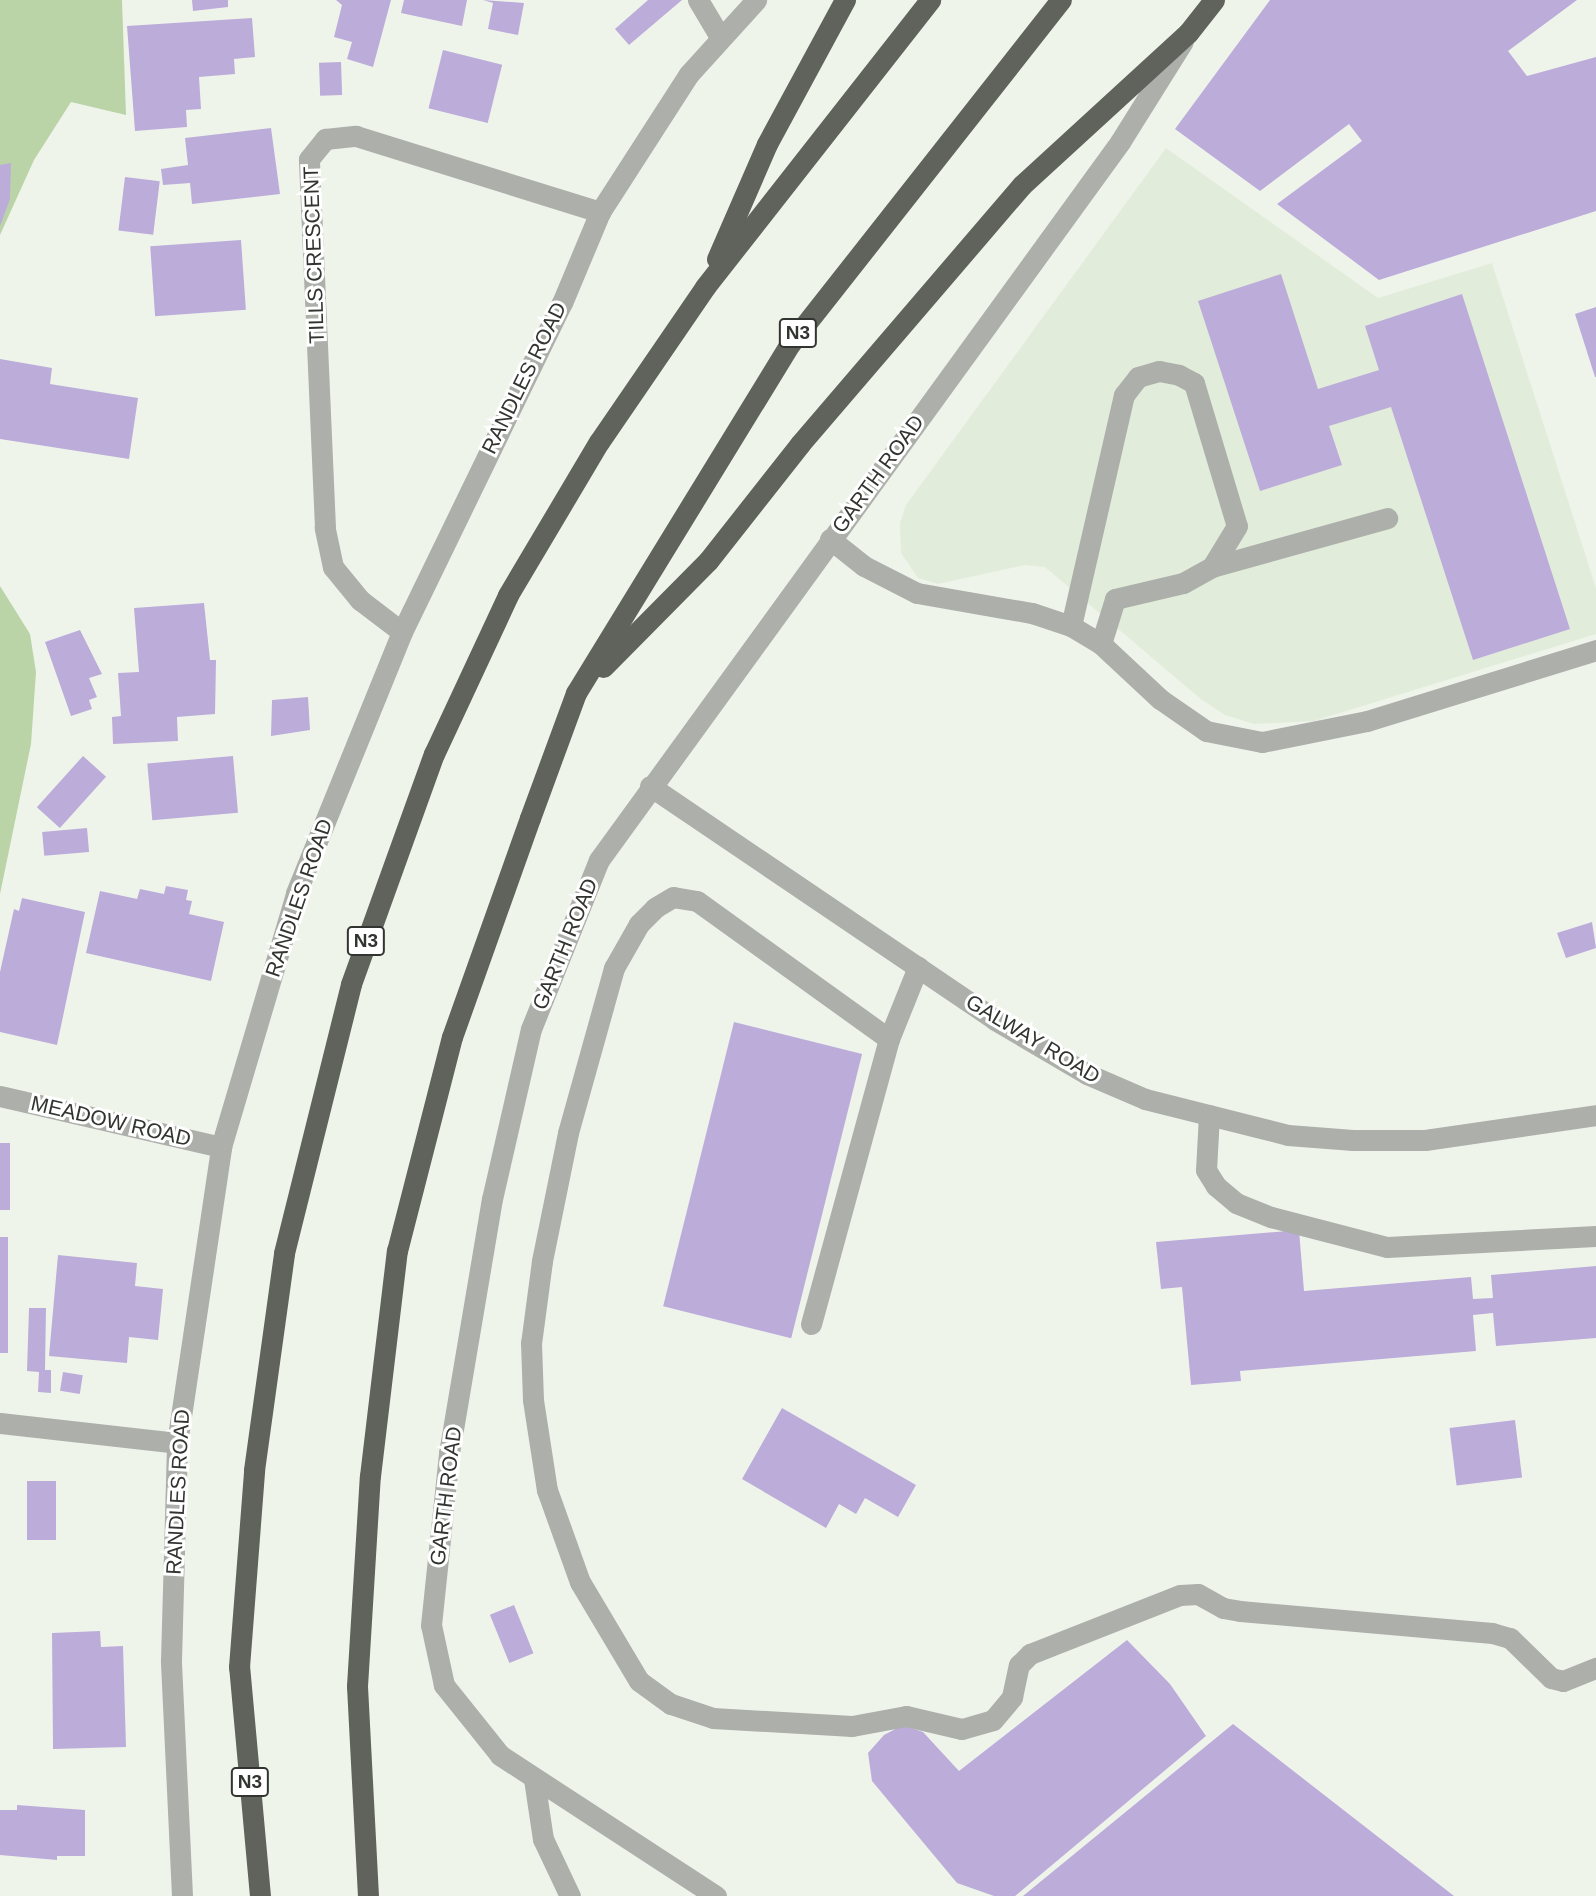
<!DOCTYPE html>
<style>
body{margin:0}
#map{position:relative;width:1596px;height:1896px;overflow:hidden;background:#eff4eb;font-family:Arial,sans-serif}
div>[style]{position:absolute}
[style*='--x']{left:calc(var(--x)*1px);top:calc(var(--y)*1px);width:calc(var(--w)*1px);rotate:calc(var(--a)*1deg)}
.built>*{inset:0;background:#e2ecdb}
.green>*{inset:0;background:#bad4a7}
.building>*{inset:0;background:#bcacda;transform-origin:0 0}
.lane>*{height:21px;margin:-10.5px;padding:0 10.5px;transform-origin:10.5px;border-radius:10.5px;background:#adafab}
.street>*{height:21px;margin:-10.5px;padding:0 10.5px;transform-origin:10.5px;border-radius:10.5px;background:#adafab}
.highway>*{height:21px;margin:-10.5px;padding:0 10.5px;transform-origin:10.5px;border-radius:10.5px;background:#5f635b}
span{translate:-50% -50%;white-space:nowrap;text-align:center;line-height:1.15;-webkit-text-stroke:6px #fff;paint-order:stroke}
.shield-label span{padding:2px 5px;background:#fff;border:2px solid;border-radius:5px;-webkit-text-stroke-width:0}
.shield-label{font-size:19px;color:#323431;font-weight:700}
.street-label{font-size:21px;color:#323431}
</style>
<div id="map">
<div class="built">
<div style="clip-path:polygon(1166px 148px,1378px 298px,1492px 263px,1596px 588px,1596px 634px,1314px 721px,1254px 724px,1225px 715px,1202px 700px,1045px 567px,1025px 565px,938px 584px,918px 578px,901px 553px,900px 523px,906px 505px)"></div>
</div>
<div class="green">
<div style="clip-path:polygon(0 0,122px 0,126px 115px,71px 102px,34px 160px,0 235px)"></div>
<div style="clip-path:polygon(0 586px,30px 634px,36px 672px,31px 744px,0 894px)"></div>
</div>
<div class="building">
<div style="clip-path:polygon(192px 0,228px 0,228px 7px,193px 11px)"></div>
<div style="clip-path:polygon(336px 0,391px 0,373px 67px,347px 59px,352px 42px,334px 37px,342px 5px)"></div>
<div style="clip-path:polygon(404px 0,467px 0,462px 26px,401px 13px)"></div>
<div style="clip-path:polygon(483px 0,524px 3px,518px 35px,488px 29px,493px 3px)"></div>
<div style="clip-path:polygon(648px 0,682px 0,629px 45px,615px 29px)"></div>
<div style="clip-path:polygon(1270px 0,1577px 0,1508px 51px,1527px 76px,1596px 57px,1596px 211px,1379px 280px,1277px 204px,1362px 141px,1349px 124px,1260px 191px,1175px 129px)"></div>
<div style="clip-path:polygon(252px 18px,255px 57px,234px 59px,235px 74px,199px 77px,201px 109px,186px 110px,187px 127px,135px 131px,127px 26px)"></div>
<div style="left:443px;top:50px;width:61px;height:60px;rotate:14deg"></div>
<div style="left:341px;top:62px;width:33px;height:22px;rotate:88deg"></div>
<div style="clip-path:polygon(271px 128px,280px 194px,192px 204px,190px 183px,163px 185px,161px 169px,188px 165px,185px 138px)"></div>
<div style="clip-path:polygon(11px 163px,10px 199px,0 226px,0 165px)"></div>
<div style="left:125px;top:177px;width:35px;height:54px;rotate:7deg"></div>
<div style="left:241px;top:240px;width:70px;height:91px;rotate:86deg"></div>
<div style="clip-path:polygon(1281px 274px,1318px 389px,1379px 370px,1365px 326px,1462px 294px,1570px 629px,1473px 660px,1391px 407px,1329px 426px,1342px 465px,1260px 491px,1198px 301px)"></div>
<div style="clip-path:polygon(1596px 307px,1596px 377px,1595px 377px,1575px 314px)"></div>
<div style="clip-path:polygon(0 359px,52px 368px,50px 384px,138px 398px,129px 459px,0 439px)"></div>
<div style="clip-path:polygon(204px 603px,210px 660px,216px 660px,215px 714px,177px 717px,178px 741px,113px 744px,112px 717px,121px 716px,118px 673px,139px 672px,134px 608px)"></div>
<div style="clip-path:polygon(80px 630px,102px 674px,89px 678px,97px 697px,89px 700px,92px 709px,71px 716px,45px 642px)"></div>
<div style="clip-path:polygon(308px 697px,310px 730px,271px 736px,272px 700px)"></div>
<div style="left:83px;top:756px;width:31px;height:69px;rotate:42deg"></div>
<div style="left:233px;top:756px;width:57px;height:86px;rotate:85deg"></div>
<div style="left:87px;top:828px;width:24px;height:45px;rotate:85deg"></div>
<div style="clip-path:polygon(166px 886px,188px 890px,186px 900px,192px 901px,189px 914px,224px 922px,211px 981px,86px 953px,100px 891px,137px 899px,140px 889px,164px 894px)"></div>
<div style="clip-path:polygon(22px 898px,85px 912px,57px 1045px,0 1032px,0 972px,14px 909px,19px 911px)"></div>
<div style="clip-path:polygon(1592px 922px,1596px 948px,1566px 958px,1557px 933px)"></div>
<div style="left:734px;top:1022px;width:132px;height:293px;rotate:14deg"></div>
<div style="left:0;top:1143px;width:10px;height:67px"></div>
<div style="clip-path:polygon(1299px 1230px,1304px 1291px,1471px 1277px,1473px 1299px,1493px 1298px,1491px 1275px,1596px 1266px,1596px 1338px,1496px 1346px,1493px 1313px,1473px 1315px,1476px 1351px,1240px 1371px,1241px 1381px,1191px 1385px,1182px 1287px,1161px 1289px,1156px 1242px)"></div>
<div style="left:0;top:1237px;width:8px;height:116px"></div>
<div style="clip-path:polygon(58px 1255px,137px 1263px,135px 1286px,163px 1289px,158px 1340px,129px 1337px,127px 1363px,49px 1356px)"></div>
<div style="clip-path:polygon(29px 1308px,46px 1308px,45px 1370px,51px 1370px,51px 1393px,38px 1392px,39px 1372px,27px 1371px)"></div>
<div style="left:63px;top:1372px;width:20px;height:19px;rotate:9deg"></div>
<div style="clip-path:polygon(782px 1408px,916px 1485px,898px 1517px,865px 1498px,856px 1514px,839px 1504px,826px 1528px,742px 1479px)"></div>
<div style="left:1515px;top:1420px;width:58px;height:66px;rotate:83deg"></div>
<div style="left:27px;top:1481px;width:29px;height:59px"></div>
<div style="left:514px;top:1605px;width:52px;height:26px;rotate:68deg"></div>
<div style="clip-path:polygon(100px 1631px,101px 1647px,123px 1646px,126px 1747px,53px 1749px,52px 1633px)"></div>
<div style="clip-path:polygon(1127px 1640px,1170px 1684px,1206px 1736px,1015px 1896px,994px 1896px,957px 1883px,872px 1781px,868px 1753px,884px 1735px,903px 1725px,923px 1732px,959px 1771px)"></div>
<div style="clip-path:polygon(1233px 1724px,1454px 1896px,1023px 1896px)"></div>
<div style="clip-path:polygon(17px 1805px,85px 1810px,85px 1856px,57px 1856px,57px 1860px,0 1855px,0 1810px,17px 1810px)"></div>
</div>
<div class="lane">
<div style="--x:698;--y:0;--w:43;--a:59.3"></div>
<div style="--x:830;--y:539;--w:43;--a:38.5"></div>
<div style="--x:864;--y:566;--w:59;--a:27"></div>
<div style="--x:917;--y:593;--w:117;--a:9.9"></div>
<div style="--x:1032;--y:613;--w:41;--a:18.4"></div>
<div style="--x:1071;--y:626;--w:35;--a:31"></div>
<div style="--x:1101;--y:644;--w:81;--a:43"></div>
<div style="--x:1160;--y:699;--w:56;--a:34.8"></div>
<div style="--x:1206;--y:731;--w:57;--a:11.1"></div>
<div style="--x:1262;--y:742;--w:107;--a:-11.3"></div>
<div style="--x:1367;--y:721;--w:240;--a:-17.2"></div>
<div style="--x:1212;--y:567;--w:182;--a:-15.6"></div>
<div style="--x:1071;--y:626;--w:237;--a:-77.1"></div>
<div style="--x:1124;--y:395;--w:23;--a:-52"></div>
<div style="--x:1138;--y:377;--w:22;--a:-16"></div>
<div style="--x:1159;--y:371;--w:20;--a:11"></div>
<div style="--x:1179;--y:375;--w:17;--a:28"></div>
<div style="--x:1194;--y:383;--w:149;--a:73.3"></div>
<div style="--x:1237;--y:526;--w:48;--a:121.4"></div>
<div style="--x:1212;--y:567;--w:33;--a:151"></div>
<div style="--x:1183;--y:583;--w:70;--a:166.8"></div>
<div style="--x:1115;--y:599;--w:47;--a:107.3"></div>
<div style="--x:889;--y:1039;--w:236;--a:-144.3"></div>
<div style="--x:697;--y:901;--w:24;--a:-171"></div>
<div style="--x:673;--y:897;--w:21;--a:149"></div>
<div style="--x:655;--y:908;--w:23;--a:135"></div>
<div style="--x:639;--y:924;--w:51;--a:119.6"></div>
<div style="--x:614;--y:968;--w:171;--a:105.6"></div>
<div style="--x:568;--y:1133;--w:131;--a:101.5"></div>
<div style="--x:542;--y:1261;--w:83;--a:97.6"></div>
<div style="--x:531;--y:1343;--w:57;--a:88"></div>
<div style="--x:533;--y:1400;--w:91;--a:81.2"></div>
<div style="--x:547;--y:1490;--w:98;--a:70.3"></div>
<div style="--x:580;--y:1582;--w:115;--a:59.2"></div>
<div style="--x:639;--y:1681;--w:39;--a:36"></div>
<div style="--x:671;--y:1704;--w:44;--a:18.4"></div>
<div style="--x:713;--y:1718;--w:139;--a:3.3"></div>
<div style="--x:852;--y:1726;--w:55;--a:-10.5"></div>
<div style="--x:906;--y:1716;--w:57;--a:13.1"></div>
<div style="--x:962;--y:1729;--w:32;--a:-16"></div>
<div style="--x:993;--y:1720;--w:30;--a:-50"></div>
<div style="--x:1012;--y:1697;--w:33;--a:-78"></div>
<div style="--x:1019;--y:1665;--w:16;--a:-45"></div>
<div style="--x:1030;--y:1654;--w:161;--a:-21.5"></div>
<div style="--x:1180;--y:1595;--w:18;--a:-3"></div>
<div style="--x:1198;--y:1594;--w:29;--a:29"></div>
<div style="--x:1223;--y:1608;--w:17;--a:10"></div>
<div style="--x:1240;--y:1611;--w:253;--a:5"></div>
<div style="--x:1492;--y:1633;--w:19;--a:16"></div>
<div style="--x:1510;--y:1638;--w:57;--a:44.3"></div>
<div style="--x:1551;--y:1678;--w:12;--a:14"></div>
<div style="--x:1563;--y:1681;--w:35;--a:-22"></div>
<div style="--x:1209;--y:1115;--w:55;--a:93.1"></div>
<div style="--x:1206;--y:1170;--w:19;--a:58"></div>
<div style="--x:1216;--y:1186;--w:26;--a:40"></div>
<div style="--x:1236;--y:1203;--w:38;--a:22"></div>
<div style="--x:1271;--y:1217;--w:120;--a:14.5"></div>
<div style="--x:1387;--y:1247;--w:209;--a:-3"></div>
<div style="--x:811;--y:1324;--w:295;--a:-74.7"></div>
<div style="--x:889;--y:1039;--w:78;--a:-68.1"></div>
<div style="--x:534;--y:1779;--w:61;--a:81.5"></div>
<div style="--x:543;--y:1839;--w:63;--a:64.7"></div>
</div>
<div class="street">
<div style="--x:402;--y:632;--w:53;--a:-142.7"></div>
<div style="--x:360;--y:600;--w:43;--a:-129.3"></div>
<div style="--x:333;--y:567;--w:40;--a:-102"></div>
<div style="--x:325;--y:528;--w:369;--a:-92.5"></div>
<div style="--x:309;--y:159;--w:26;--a:-51"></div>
<div style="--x:325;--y:139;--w:31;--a:-6"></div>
<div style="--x:356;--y:136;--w:256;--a:17.3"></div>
<div style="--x:650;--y:786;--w:417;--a:34.1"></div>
<div style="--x:995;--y:1020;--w:107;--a:30.4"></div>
<div style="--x:1087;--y:1074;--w:63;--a:23.3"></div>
<div style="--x:1145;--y:1099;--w:147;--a:14.1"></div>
<div style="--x:1288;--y:1135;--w:65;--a:4.4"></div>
<div style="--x:1353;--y:1140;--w:72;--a:0"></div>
<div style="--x:1425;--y:1140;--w:173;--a:-8.3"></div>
<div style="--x:0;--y:1096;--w:227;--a:13"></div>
<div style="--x:0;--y:1423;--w:178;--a:6.4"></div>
<div style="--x:182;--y:1896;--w:236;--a:-92.7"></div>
<div style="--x:171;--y:1660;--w:217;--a:-88.4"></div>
<div style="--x:177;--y:1443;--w:299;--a:-81.5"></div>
<div style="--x:221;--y:1147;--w:265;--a:-73.5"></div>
<div style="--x:296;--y:893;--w:282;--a:-67.9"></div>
<div style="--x:402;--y:632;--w:366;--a:-64.1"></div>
<div style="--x:562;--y:303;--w:99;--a:-67.3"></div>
<div style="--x:600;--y:212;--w:164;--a:-57.2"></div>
<div style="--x:689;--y:74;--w:100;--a:-47.8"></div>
<div style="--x:716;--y:1896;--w:258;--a:-146.9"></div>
<div style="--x:500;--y:1755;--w:90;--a:-128.7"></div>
<div style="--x:444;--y:1685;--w:61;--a:-102.2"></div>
<div style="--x:431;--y:1625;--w:173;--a:-84"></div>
<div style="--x:449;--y:1453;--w:258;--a:-80.4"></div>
<div style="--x:492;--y:1199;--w:174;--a:-77.1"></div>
<div style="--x:531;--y:1029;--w:182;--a:-68.1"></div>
<div style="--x:599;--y:860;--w:887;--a:-54.03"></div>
<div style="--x:1120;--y:142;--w:119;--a:-58"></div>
</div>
<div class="highway">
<div style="--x:717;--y:259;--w:125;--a:-66.5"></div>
<div style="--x:767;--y:144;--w:164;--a:-61.6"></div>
<div style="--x:603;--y:667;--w:149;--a:-45.3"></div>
<div style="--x:708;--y:561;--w:149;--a:-51.8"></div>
<div style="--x:800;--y:444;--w:341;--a:-49.4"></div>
<div style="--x:1022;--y:185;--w:225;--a:-42.5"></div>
<div style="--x:1188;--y:33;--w:42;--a:-51.8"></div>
<div style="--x:260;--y:1896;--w:230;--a:-95.2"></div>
<div style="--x:239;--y:1667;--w:198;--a:-85.6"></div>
<div style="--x:254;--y:1470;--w:219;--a:-82.1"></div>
<div style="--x:284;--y:1253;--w:277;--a:-76"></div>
<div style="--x:351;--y:984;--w:245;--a:-70.2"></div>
<div style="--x:434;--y:754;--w:175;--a:-65"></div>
<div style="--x:508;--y:595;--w:178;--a:-59.3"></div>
<div style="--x:599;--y:442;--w:188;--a:-55.6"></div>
<div style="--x:705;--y:287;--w:365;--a:-51.9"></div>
<div style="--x:368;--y:1896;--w:210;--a:-93"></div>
<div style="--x:357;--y:1686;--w:210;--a:-86.5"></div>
<div style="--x:370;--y:1476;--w:227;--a:-83.2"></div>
<div style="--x:397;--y:1251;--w:221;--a:-75.6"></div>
<div style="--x:452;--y:1037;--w:232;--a:-70.4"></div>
<div style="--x:530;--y:818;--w:133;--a:-69.8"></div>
<div style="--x:576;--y:693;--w:409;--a:-58.5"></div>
<div style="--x:790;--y:344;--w:438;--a:-51.8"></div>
</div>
<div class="shield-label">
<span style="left:798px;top:333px">N3</span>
<span style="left:366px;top:941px">N3</span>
<span style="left:250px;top:1782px">N3</span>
</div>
<div class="street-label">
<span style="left:314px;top:255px;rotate:-92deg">TILLS CRESCENT</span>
<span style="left:524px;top:378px;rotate:-64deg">RANDLES ROAD</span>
<span style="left:878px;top:474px;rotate:-54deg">GARTH ROAD</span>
<span style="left:299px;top:898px;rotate:-71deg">RANDLES ROAD</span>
<span style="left:565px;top:944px;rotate:-68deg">GARTH ROAD</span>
<span style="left:1033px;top:1039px;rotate:31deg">GALWAY ROAD</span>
<span style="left:111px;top:1121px;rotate:13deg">MEADOW ROAD</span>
<span style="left:178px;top:1492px;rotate:-87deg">RANDLES ROAD</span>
<span style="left:446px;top:1496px;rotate:-83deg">GARTH ROAD</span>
</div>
</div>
